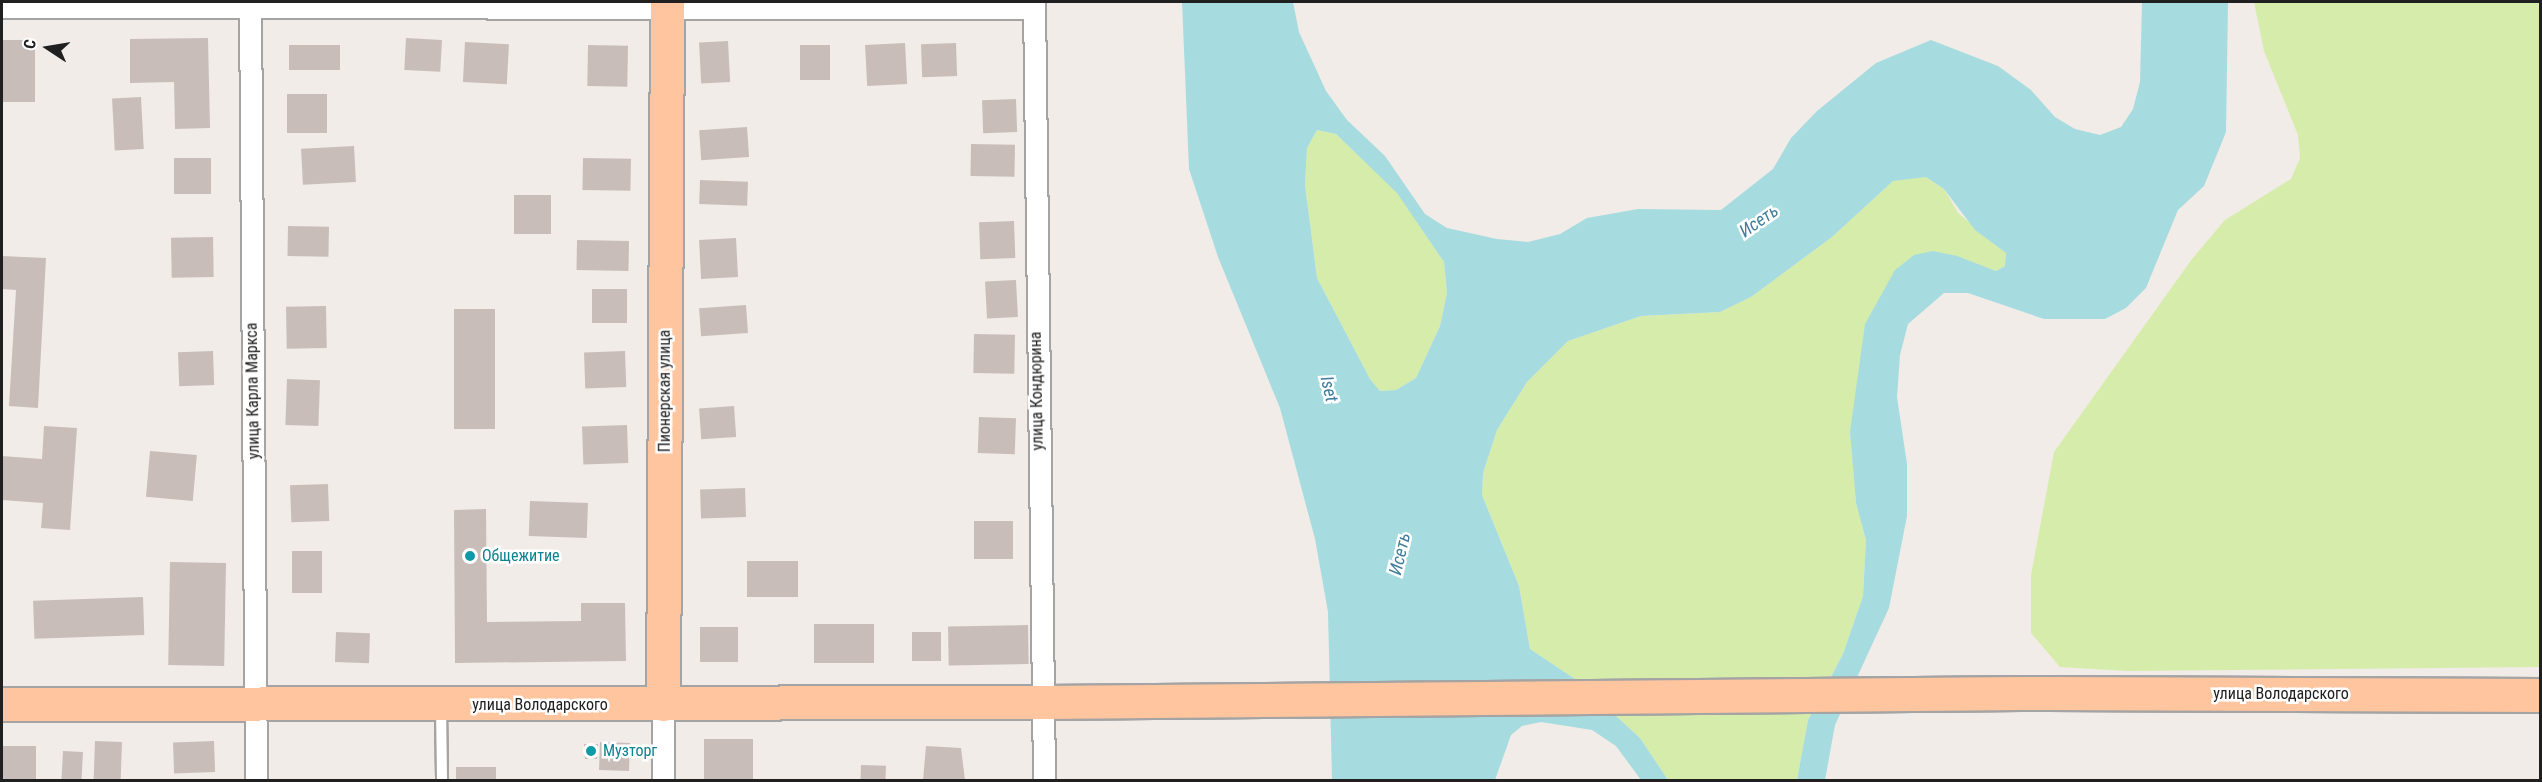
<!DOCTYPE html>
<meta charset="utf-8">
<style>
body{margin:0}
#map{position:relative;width:2542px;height:782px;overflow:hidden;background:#f1ece7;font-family:"Roboto Condensed",sans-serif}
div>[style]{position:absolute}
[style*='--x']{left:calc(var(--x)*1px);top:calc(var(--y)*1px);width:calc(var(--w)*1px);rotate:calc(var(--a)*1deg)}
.grass>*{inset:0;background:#d6ecab}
.water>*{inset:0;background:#a6dce0}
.building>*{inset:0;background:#c9bdba;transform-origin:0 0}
.roads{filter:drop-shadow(2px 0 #a4a4a4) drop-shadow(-2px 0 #a4a4a4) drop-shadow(0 2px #a4a4a4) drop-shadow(0 -2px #a4a4a4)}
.lane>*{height:10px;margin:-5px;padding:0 5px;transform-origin:5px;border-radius:5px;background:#fff}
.street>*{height:21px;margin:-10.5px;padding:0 10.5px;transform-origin:10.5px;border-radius:10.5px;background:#fff}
.primary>*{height:33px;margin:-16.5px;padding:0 16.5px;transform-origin:16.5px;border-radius:16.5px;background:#ffc59e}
.dots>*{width:16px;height:16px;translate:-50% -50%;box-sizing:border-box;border:3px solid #fff;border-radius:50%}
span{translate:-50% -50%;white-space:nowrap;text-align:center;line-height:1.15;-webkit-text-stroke:5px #fff;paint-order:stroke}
.street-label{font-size:16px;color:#202020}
.culture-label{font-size:16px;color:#0d838f}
.left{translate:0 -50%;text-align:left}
.water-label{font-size:18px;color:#407d9c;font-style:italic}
.frame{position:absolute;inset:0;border:3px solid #202020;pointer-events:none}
.north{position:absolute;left:18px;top:18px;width:60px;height:60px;-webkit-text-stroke:4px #fff;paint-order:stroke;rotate:282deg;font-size:16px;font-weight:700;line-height:24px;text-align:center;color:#202020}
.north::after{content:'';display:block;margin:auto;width:21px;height:27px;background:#202020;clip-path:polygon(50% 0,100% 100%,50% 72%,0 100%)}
</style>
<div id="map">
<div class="grass">
<div style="clip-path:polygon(2254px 2px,2540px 2px,2540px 667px,2128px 671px,2060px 667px,2031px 633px,2031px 575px,2054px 452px,2192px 259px,2225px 220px,2291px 179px,2300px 158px,2298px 135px,2264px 51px)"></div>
<div style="clip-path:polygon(1317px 130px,1336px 134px,1398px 193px,1444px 262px,1447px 293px,1440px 326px,1416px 378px,1396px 390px,1380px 391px,1370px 379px,1317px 278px,1305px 185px,1307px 148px)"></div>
<div style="clip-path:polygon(1913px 177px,1926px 177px,1944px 189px,1958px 213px,2006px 253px,2005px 266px,1996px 271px,1933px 251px,1850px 432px,1856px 503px,1866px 540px,1863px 596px,1843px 654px,1808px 720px,1797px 780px,1668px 780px,1640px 738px,1578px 681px,1530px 649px,1519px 586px,1482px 495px,1483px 473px,1497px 430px,1527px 382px,1568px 341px,1641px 316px,1720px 312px,1751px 297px,1832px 237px,1893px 181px)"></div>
</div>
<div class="water">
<div style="clip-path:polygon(evenodd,1182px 2px,1293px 2px,1299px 32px,1326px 91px,1347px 120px,1385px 156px,1425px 214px,1447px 228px,1497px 239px,1528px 242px,1560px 234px,1587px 218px,1638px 209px,1721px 210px,1773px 169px,1791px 138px,1817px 111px,1876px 63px,1931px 40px,1998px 66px,2031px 90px,2055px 117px,2075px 129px,2100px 135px,2121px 127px,2133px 109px,2140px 82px,2142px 2px,2228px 2px,2226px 132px,2204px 186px,2178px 210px,2146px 288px,2126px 308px,2105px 319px,2044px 319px,1968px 293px,1944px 293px,1908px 324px,1900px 355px,1897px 397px,1907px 464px,1907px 516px,1889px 608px,1835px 725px,1825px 780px,1797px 780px,1808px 720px,1843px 654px,1863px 596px,1866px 540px,1856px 503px,1850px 432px,1865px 324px,1895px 270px,1914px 255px,1933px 251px,1957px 256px,1996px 271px,2005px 266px,2006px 253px,1975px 230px,1944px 189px,1926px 177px,1893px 181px,1832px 237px,1751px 297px,1720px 312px,1641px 316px,1568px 341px,1527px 382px,1497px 430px,1483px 473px,1482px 495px,1519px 586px,1530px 649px,1578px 681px,1640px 738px,1668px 780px,1641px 780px,1616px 746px,1592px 730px,1541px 722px,1522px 726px,1511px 735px,1495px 780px,1332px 780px,1328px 612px,1315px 539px,1280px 408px,1218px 257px,1189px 169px,1182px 2px,1317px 130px,1336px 134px,1397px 193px,1444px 262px,1447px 293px,1440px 326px,1416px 378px,1396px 390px,1380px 391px,1370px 379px,1317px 278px,1305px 185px,1307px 148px,1317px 130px)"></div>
</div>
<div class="building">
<div style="clip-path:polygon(208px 38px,210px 128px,175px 129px,174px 82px,130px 83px,130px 39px)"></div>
<div style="left:406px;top:38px;width:36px;height:32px;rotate:3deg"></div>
<div style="left:2px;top:40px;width:33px;height:62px"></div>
<div style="left:728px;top:41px;width:41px;height:29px;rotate:87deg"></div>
<div style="left:465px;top:42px;width:44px;height:40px;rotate:3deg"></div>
<div style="left:905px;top:43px;width:41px;height:40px;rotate:87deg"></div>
<div style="left:956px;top:43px;width:33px;height:35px;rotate:88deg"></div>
<div style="left:289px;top:45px;width:51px;height:25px"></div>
<div style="left:588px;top:45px;width:40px;height:41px;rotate:1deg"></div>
<div style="left:800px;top:45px;width:30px;height:35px"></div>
<div style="left:287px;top:94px;width:40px;height:39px"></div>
<div style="left:141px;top:97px;width:52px;height:29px;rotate:87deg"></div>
<div style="left:1016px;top:99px;width:33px;height:34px;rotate:88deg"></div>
<div style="left:747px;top:127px;width:30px;height:48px;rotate:86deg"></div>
<div style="left:971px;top:144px;width:44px;height:32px;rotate:1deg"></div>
<div style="left:354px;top:146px;width:36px;height:53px;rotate:87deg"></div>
<div style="left:174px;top:158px;width:37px;height:36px"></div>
<div style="left:583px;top:158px;width:48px;height:32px;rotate:1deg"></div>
<div style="left:700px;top:180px;width:48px;height:24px;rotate:2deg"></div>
<div style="left:514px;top:195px;width:37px;height:39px"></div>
<div style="left:1014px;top:221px;width:37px;height:35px;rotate:88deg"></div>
<div style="left:288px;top:226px;width:41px;height:30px;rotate:1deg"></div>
<div style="left:213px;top:237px;width:40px;height:42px;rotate:89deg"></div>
<div style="left:736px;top:238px;width:39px;height:37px;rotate:87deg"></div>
<div style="left:577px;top:240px;width:52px;height:30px;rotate:1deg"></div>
<div style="clip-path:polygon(2px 256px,46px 258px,38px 408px,9px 406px,16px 290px,2px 289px)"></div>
<div style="left:1016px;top:280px;width:37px;height:31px;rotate:87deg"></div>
<div style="left:592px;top:289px;width:35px;height:34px"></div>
<div style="left:746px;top:305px;width:28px;height:47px;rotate:86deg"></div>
<div style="left:326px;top:306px;width:42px;height:40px;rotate:89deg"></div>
<div style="left:495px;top:309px;width:120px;height:41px;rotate:90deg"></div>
<div style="left:974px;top:334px;width:41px;height:39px;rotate:1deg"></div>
<div style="left:213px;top:351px;width:34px;height:35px;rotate:88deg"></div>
<div style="left:625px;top:351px;width:36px;height:41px;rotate:88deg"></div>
<div style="left:287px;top:379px;width:33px;height:46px;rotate:2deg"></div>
<div style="left:734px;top:406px;width:31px;height:35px;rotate:86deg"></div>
<div style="left:979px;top:417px;width:37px;height:36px;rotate:2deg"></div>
<div style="left:627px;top:425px;width:38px;height:45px;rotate:88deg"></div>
<div style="clip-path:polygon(44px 426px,77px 428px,70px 530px,41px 528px,43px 503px,2px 500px,2px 456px,42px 459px)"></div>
<div style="left:150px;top:451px;width:47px;height:46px;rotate:5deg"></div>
<div style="left:328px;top:484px;width:37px;height:38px;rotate:88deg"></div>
<div style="left:745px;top:488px;width:29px;height:45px;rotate:88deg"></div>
<div style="left:530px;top:501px;width:58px;height:35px;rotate:2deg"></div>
<div style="clip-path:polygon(486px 509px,487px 622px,581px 621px,581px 603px,625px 603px,626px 661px,455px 663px,454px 510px)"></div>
<div style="left:974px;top:521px;width:39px;height:38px"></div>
<div style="left:292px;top:551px;width:30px;height:42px"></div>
<div style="left:747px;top:561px;width:51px;height:36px"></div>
<div style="left:226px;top:563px;width:103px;height:56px;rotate:91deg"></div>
<div style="left:143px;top:597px;width:38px;height:110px;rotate:88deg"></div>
<div style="left:814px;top:624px;width:60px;height:39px"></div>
<div style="left:1028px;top:625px;width:39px;height:80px;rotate:89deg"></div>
<div style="left:700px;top:627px;width:38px;height:35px"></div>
<div style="left:336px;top:632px;width:34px;height:30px;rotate:2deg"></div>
<div style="left:941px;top:632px;width:29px;height:29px;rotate:90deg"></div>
<div style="left:753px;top:739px;width:41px;height:49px;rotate:90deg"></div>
<div style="left:95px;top:741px;width:27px;height:39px;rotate:2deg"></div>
<div style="left:214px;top:741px;width:31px;height:41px;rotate:88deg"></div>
<div style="left:600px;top:742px;width:30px;height:28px;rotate:2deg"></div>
<div style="clip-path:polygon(584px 744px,598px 744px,597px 759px,585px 759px)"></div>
<div style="left:36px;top:746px;width:34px;height:34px;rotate:90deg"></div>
<div style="clip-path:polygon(926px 746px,961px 748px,965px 780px,923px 780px)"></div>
<div style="left:63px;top:751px;width:20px;height:29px;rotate:3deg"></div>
<div style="left:861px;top:765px;width:25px;height:15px;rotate:2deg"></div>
<div style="left:496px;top:767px;width:13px;height:40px;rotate:90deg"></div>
</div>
<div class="roads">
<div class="lane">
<div style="--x:441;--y:706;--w:74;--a:89.2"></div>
</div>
<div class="street">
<div style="--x:250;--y:2;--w:778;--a:89.56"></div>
<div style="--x:1034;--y:2;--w:778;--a:89.26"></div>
<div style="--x:2;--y:7;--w:1032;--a:0.06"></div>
<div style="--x:663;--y:704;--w:76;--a:90"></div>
</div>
<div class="primary">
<div style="--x:2;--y:704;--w:1042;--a:-0.11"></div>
<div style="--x:1044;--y:702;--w:977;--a:-0.53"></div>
<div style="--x:2021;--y:693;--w:519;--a:0.22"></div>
<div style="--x:663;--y:704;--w:702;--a:-89.67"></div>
</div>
</div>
<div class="dots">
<div style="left:470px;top:556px;background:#0f9aa8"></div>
<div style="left:591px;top:751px;background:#0f9aa8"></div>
</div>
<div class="street-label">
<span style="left:253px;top:391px;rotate:-91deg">улица Карла Маркса</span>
<span style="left:665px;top:391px;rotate:-90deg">Пионерская улица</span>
<span style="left:1037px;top:391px;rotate:-91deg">улица Кондюрина</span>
<span style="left:2281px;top:694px">улица Володарского</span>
<span style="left:540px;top:705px">улица Володарского</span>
</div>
<div class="culture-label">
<span class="left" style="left:482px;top:556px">Общежитие</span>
<span class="left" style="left:603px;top:751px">Музторг</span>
</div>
<div class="water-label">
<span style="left:1759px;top:221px;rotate:-35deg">Исеть</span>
<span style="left:1329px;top:389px;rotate:77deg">Iset</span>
<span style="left:1400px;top:554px;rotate:-77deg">Исеть</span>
</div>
<div class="frame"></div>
<div class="north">С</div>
</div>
